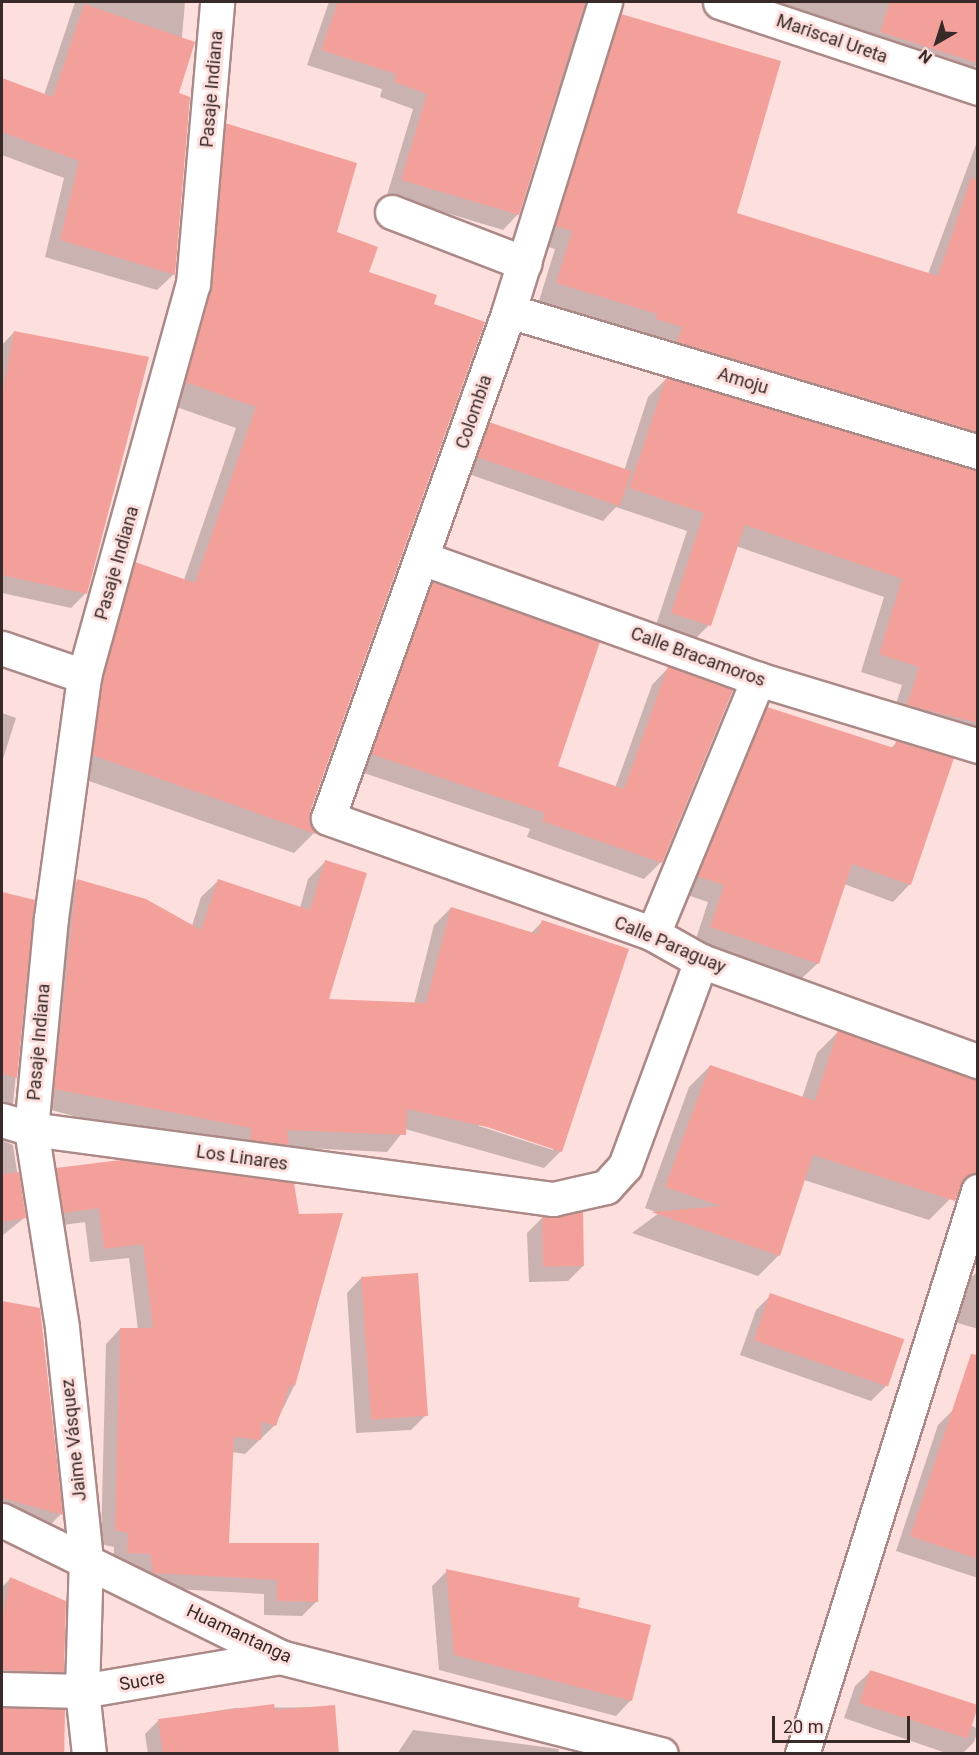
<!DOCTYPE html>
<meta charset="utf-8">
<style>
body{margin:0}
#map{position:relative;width:979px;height:1755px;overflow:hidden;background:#fddfdd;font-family:Roboto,sans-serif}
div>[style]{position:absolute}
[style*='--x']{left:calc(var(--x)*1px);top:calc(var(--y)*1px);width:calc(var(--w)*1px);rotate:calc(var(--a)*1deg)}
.shadow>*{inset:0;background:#0003}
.building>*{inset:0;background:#f3a09b;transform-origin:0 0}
.roads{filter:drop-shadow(2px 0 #ab8986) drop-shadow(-2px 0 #ab8986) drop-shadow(0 2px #ab8986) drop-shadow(0 -2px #ab8986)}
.street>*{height:33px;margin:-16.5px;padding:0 16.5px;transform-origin:16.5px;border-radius:16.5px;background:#fff}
span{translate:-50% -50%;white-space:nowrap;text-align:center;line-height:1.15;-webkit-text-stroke:6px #fddfdd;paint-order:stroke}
.street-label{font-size:18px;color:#382a29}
.frame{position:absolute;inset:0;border:3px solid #382a29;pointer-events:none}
.north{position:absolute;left:907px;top:12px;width:60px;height:60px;-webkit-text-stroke:4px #fddfdd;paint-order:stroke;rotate:219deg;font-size:16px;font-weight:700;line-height:24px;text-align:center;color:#382a29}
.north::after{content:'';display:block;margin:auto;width:21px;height:27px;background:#382a29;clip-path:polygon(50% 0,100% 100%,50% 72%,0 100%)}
.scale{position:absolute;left:772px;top:1716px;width:138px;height:27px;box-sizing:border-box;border:3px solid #382a29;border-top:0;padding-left:8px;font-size:18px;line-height:21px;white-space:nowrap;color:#382a29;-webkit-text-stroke:4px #fddfdd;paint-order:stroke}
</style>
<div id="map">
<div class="shadow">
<div style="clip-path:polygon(75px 2px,185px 2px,177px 94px,174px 274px,157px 290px,45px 257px,64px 178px,2px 155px,2px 79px,44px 95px)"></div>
<div style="clip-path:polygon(329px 2px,587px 2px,518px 214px,503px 230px,387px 195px,413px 109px,380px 97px,382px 89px,307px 65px)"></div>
<div style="clip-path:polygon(775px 2px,978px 2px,978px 64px,960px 81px,863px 50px,868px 34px)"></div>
<div style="clip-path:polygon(621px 15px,735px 214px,928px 274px,978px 139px,978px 464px,639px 337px,640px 332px,539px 301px,555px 249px,538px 244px,603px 33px)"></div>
<div style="clip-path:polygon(226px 125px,335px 233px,367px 273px,309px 812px,314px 833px,294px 853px,72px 775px,115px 585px,135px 564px,184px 580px,236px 428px,165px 403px,205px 146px)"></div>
<div style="clip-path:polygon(14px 332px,86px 593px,71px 608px,2px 593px,2px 345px)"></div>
<div style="clip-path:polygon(666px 379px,978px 470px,978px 750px,890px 723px,902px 685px,861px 672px,884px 597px,736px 546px,709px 625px,691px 643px,654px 631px,687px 531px,616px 507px,603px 521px,463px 472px,474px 439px,490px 424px,624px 471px,648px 397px)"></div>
<div style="clip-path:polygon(433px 583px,556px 767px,615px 788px,652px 685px,668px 668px,661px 862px,644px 879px,527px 837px,530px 829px,355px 770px,416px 600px)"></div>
<div style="clip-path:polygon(767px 709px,891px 748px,897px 742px,910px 884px,893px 902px,844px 884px,818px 963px,800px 980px,694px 945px,708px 902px,681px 893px,750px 726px)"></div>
<div style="clip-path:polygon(2px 713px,16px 718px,2px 762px)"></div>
<div style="clip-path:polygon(evenodd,326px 861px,327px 1001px,414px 1004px,434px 925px,451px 908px,531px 933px,542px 922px,561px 1151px,544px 1168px,405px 1129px,387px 1152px,284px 1147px,208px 1153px,37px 1106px,60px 898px,77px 881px,192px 926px,201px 897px,219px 880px,300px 908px,308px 879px,326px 861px,480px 1123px,553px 1147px,553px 1150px,479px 1126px,480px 1123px)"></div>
<div style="clip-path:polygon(2px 894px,33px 901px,13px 1104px,2px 1115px)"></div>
<div style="clip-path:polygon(838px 1032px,950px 1199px,929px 1220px,804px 1180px,779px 1255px,758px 1276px,632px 1233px,659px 1213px,645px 1208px,689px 1087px,710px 1066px,802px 1098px,817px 1053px)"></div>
<div style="clip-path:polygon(2px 1140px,13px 1145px,24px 1218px,2px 1236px)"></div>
<div style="clip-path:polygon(121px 1162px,294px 1386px,275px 1425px,245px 1454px,232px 1452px,227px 1545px,317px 1601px,302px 1616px,264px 1615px,264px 1594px,139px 1587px,113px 1567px,114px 1547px,101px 1544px,106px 1344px,120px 1329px,138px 1330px,129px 1258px,90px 1262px,85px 1222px,49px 1227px,42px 1184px,57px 1169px)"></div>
<div style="clip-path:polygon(542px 1218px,583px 1266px,568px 1281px,529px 1282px,527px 1233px)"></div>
<div style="clip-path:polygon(978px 1271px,978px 1329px,951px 1321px,965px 1283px)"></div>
<div style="clip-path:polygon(362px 1277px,426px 1415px,411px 1430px,356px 1433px,347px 1293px)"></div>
<div style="clip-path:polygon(771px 1295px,886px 1386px,871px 1401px,740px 1355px,756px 1310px)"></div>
<div style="clip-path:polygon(2px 1303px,39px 1309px,61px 1514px,46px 1529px,2px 1517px)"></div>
<div style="clip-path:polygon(953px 1410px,978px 1418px,978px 1578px,896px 1551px,938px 1425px)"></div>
<div style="clip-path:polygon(447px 1571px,576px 1608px,631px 1700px,616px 1716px,439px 1670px,432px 1586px)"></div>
<div style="clip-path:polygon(10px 1579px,62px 1671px,47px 1686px,2px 1688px,2px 1587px)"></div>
<div style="clip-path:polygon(871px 1671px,978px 1729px,974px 1742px,962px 1754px,949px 1754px,844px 1718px,855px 1686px)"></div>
<div style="clip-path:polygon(334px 1707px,338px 1754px,148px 1754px,145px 1734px,159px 1720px,235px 1708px)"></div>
<div style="clip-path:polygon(413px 1730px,559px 1749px,558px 1754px,397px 1754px)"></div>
</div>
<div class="building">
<div style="clip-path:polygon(338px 2px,585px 3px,519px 215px,401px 180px,427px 94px,394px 82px,396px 74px,321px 50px)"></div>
<div style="clip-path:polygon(890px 2px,978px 2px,978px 63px,880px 32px)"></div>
<div style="clip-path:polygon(84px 4px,195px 42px,179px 93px,190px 97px,175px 275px,60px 240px,79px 161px,2px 132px,2px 78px,53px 97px)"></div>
<div style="clip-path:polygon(621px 14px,781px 61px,737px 213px,938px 276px,971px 178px,978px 180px,978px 432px,677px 342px,682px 327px,656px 319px,657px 314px,556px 283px,572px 231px,555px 226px)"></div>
<div style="clip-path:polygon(225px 123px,357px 163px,337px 232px,378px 247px,369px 272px,437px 295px,434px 304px,485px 322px,310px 812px,316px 834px,92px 755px,102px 680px,135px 562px,195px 583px,256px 407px,185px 382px,212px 286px)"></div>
<div style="clip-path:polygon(14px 331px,149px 357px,87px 594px,2px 575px,2px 396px)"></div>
<div style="clip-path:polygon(666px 378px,978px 470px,978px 723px,907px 705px,919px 667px,879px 654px,902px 579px,745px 525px,711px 626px,671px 613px,704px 513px,629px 488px)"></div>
<div style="left:489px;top:422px;width:151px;height:37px;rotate:19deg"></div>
<div style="clip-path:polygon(432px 582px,600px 642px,558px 766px,624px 789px,668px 666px,733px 690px,662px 863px,542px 821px,545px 813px,371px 754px)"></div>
<div style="clip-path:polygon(767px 707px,894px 748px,896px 741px,954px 758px,911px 885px,852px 864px,819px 964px,710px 927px,724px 885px,697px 876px)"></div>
<div style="clip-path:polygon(325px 860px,367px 873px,329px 999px,426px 1003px,451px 907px,537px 934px,542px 920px,629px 949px,562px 1152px,487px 1127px,407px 1109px,406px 1135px,287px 1130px,289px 1145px,250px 1140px,251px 1128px,54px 1089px,77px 879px,146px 899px,201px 930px,218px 879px,310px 910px)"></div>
<div style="clip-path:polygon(2px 892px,35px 900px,17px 1078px,2px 1074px)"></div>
<div style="clip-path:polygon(838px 1030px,978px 1079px,978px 1173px,965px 1178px,955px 1201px,813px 1155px,780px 1256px,651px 1212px,721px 1206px,665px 1187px,710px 1065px,815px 1101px)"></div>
<div style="clip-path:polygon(121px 1160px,294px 1183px,299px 1214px,343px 1213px,295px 1386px,290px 1385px,276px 1426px,262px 1422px,261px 1440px,234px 1437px,229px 1543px,319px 1543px,318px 1602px,277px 1601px,277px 1580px,153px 1573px,150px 1554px,127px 1553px,128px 1533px,115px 1530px,120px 1328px,153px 1328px,143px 1244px,104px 1249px,99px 1208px,63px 1213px,56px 1168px)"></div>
<div style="clip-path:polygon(19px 1172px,26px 1218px,2px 1222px,2px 1174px)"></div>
<div style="left:583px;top:1211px;width:55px;height:41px;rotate:89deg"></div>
<div style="left:418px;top:1273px;width:143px;height:57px;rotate:86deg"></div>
<div style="left:770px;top:1293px;width:142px;height:50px;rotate:19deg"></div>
<div style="clip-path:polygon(2px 1301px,40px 1308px,63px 1515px,2px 1498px)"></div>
<div style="clip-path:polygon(971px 1354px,978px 1355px,978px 1559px,910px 1536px)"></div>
<div style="clip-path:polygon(446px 1569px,580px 1598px,578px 1607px,651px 1625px,632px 1701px,454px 1655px)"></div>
<div style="clip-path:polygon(10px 1577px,66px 1601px,64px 1672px,2px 1670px,2px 1620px)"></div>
<div style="left:870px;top:1670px;width:114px;height:35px;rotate:18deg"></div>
<div style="clip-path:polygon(274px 1704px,275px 1710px,335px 1705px,339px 1754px,163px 1754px,158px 1719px)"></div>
<div style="left:2px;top:1708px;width:63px;height:46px;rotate:1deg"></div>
</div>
<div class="roads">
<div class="street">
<div style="--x:605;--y:2;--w:324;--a:107.3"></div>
<div style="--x:509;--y:311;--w:538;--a:109.65"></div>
<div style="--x:328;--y:818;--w:345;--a:19.6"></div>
<div style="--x:653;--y:934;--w:55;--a:29.4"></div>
<div style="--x:701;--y:961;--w:294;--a:19.9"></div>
<div style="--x:720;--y:2;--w:272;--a:18.4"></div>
<div style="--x:392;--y:212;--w:142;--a:21.1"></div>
<div style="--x:509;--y:311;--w:490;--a:16.7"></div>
<div style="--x:422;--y:558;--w:357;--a:19.8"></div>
<div style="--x:758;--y:679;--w:230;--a:16.9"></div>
<div style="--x:2;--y:648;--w:87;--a:18.9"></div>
<div style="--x:653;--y:934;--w:276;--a:-67.6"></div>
<div style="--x:2;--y:1120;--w:30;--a:17"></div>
<div style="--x:31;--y:1129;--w:527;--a:7.64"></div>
<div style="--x:553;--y:1199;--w:54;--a:-12.8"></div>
<div style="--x:606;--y:1187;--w:28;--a:-48"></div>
<div style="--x:625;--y:1166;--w:219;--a:-69.7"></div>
<div style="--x:2;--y:1520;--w:310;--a:26.2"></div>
<div style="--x:280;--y:1657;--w:393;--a:14.3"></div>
<div style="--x:2;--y:1689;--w:80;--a:1.4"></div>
<div style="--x:82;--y:1691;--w:201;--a:-9.7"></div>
<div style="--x:89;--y:1754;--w:63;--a:-96.3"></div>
<div style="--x:82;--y:1691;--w:131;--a:-88.3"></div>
<div style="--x:86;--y:1560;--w:234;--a:-95.9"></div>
<div style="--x:62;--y:1327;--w:200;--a:-98.9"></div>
<div style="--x:31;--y:1129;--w:212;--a:-84.6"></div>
<div style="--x:51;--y:918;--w:244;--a:-82.2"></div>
<div style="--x:84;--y:676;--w:407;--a:-74.5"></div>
<div style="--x:193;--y:284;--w:283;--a:-85.1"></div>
<div style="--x:802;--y:1754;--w:590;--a:-72.64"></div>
</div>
</div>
<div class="street-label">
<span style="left:832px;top:39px;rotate:19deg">Mariscal Ureta</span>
<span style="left:212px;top:89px;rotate:-85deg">Pasaje Indiana</span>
<span style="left:743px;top:381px;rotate:17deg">Amoju</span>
<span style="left:474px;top:412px;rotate:-71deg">Colombia</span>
<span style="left:117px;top:563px;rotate:-74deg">Pasaje Indiana</span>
<span style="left:698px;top:657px;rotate:20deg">Calle Bracamoros</span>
<span style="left:670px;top:945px;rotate:23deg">Calle Paraguay</span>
<span style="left:39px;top:1042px;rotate:-85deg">Pasaje Indiana</span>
<span style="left:242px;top:1158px;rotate:8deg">Los Linares</span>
<span style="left:74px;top:1440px;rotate:-96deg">Jaime Vásquez</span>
<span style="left:239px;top:1634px;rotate:25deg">Huamantanga</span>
<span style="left:142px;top:1681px;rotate:-10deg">Sucre</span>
</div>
<div class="frame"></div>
<div class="north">N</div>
<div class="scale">20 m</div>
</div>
